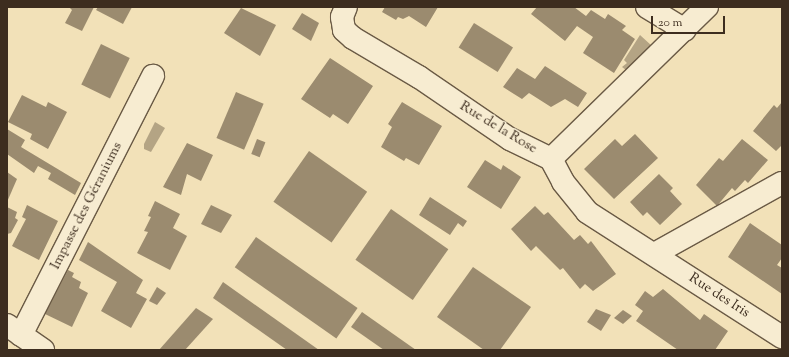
<!DOCTYPE html>
<meta charset="utf-8">
<style>
body{margin:0}
#map{position:relative;width:789px;height:357px;overflow:hidden;background:#f2e1b8;font-family:"Sorts Mill Goudy",serif}
div>[style]{position:absolute}
[style*='--x']{left:calc(var(--x)*1px);top:calc(var(--y)*1px);width:calc(var(--w)*1px);rotate:calc(var(--a)*1deg)}
.water>*{inset:0;background:#b4a484}
.building>*{inset:0;background:#9b8b6f;transform-origin:0 0}
.roads{filter:drop-shadow(1px 0 #6a5a45) drop-shadow(-1px 0 #6a5a45) drop-shadow(0 1px #6a5a45) drop-shadow(0 -1px #6a5a45)}
.street>*{height:22px;margin:-11px;padding:0 11px;transform-origin:11px;border-radius:11px;background:#f7ecd1}
.secondary>*{height:22px;margin:-11px;padding:0 11px;transform-origin:11px;border-radius:11px;background:#f7ecd1}
span{translate:-50% -50%;white-space:nowrap;text-align:center;line-height:1.15;-webkit-text-stroke:3px #f7ecd1;paint-order:stroke}
.street-label{font-size:14px;color:#3d2d1f}
.frame{position:absolute;inset:0;border:8px solid #3d2d1f;pointer-events:none}
.scale{position:absolute;left:651px;top:16px;width:74px;height:18px;box-sizing:border-box;border:2px solid #3d2d1f;border-top:0;padding-left:5px;font-size:12px;line-height:14px;white-space:nowrap;color:#3d2d1f;-webkit-text-stroke:3px #f7ecd1;paint-order:stroke}
</style>
<div id="map">
<div class="water">
<div style="clip-path:polygon(640px 35px,652px 46px,626px 70px,622px 67px,627px 63px,624px 60px)"></div>
<div style="clip-path:polygon(155px 122px,165px 128px,151px 152px,144px 149px,144px 144px)"></div>
</div>
<div class="building">
<div style="clip-path:polygon(69px 7px,94px 7px,82px 31px,65px 23px,72px 10px)"></div>
<div style="clip-path:polygon(98px 7px,132px 7px,123px 24px,96px 10px)"></div>
<div style="clip-path:polygon(385px 7px,438px 7px,426px 27px,409px 16px,403px 19px,398px 17px,396px 20px,382px 12px)"></div>
<div style="clip-path:polygon(537px 7px,574px 7px,586px 16px,591px 10px,605px 19px,608px 14px,626px 26px,622px 30px,635px 39px,614px 73px,583px 53px,593px 37px,577px 26px,565px 41px,531px 14px)"></div>
<div style="clip-path:polygon(241px 8px,276px 25px,260px 56px,224px 33px)"></div>
<div style="clip-path:polygon(302px 13px,319px 23px,311px 41px,292px 29px)"></div>
<div style="left:474px;top:23px;width:46px;height:29px;rotate:32deg"></div>
<div style="left:101px;top:44px;width:32px;height:45px;rotate:26deg"></div>
<div style="clip-path:polygon(330px 58px,373px 86px,348px 124px,333px 114px,330px 118px,301px 99px)"></div>
<div style="clip-path:polygon(545px 66px,587px 93px,578px 107px,565px 99px,551px 107px,529px 93px,522px 99px,503px 87px,517px 68px,535px 79px)"></div>
<div style="left:236px;top:92px;width:30px;height:50px;rotate:23deg"></div>
<div style="clip-path:polygon(22px 95px,46px 107px,48px 102px,67px 112px,48px 149px,30px 139px,32px 134px,8px 122px)"></div>
<div style="clip-path:polygon(402px 102px,442px 126px,419px 165px,406px 158px,404px 161px,381px 147px,392px 127px,388px 124px)"></div>
<div style="clip-path:polygon(782px 102px,782px 145px,776px 151px,753px 131px,774px 105px,777px 108px)"></div>
<div style="clip-path:polygon(7px 129px,25px 140px,21px 147px,81px 183px,75px 195px,48px 179px,51px 173px,38px 166px,34px 173px,7px 154px)"></div>
<div style="clip-path:polygon(635px 134px,658px 158px,614px 199px,584px 169px,615px 139px,622px 146px)"></div>
<div style="left:257px;top:139px;width:9px;height:16px;rotate:21deg"></div>
<div style="clip-path:polygon(742px 139px,768px 160px,748px 183px,745px 180px,735px 191px,732px 188px,717px 206px,696px 185px,719px 158px,723px 161px)"></div>
<div style="clip-path:polygon(187px 143px,213px 155px,201px 181px,187px 174px,181px 195px,163px 187px)"></div>
<div style="left:309px;top:151px;width:71px;height:62px;rotate:35deg"></div>
<div style="clip-path:polygon(485px 160px,501px 170px,503px 165px,521px 177px,501px 209px,467px 187px)"></div>
<div style="clip-path:polygon(7px 172px,17px 179px,7px 202px)"></div>
<div style="clip-path:polygon(659px 174px,673px 188px,670px 191px,682px 204px,660px 225px,647px 212px,643px 216px,630px 202px)"></div>
<div style="clip-path:polygon(430px 197px,467px 221px,463px 227px,458px 223px,450px 235px,419px 215px)"></div>
<div style="clip-path:polygon(155px 201px,180px 214px,173px 228px,187px 236px,170px 270px,137px 253px,148px 232px,144px 231px,151px 217px,148px 216px)"></div>
<div style="clip-path:polygon(27px 205px,58px 221px,39px 260px,12px 246px,26px 219px,22px 217px)"></div>
<div style="clip-path:polygon(211px 205px,232px 215px,221px 233px,201px 224px)"></div>
<div style="clip-path:polygon(535px 206px,544px 215px,548px 212px,574px 240px,580px 235px,588px 244px,591px 241px,616px 274px,593px 291px,585px 284px,580px 289px,563px 268px,560px 270px,536px 246px,531px 251px,511px 229px)"></div>
<div style="clip-path:polygon(7px 207px,17px 212px,15px 218px,18px 220px,11px 233px,7px 234px)"></div>
<div style="left:391px;top:209px;width:70px;height:62px;rotate:35deg"></div>
<div style="clip-path:polygon(750px 223px,782px 245px,782px 258px,777px 265px,782px 268px,782px 294px,728px 257px)"></div>
<div style="left:256px;top:237px;width:124px;height:37px;rotate:35deg"></div>
<div style="clip-path:polygon(88px 242px,143px 280px,136px 293px,147px 299px,131px 328px,101px 311px,117px 282px,79px 260px)"></div>
<div style="clip-path:polygon(473px 267px,531px 307px,500px 350px,484px 350px,437px 317px)"></div>
<div style="clip-path:polygon(68px 270px,74px 273px,72px 277px,81px 282px,79px 288px,88px 293px,72px 327px,45px 314px)"></div>
<div style="clip-path:polygon(223px 282px,319px 350px,287px 350px,213px 298px)"></div>
<div style="clip-path:polygon(157px 287px,166px 293px,157px 305px,149px 301px)"></div>
<div style="clip-path:polygon(663px 289px,700px 320px,704px 314px,728px 331px,715px 350px,678px 350px,636px 321px,643px 311px,635px 305px,645px 291px,653px 297px)"></div>
<div style="clip-path:polygon(196px 308px,213px 319px,185px 350px,159px 350px)"></div>
<div style="clip-path:polygon(596px 309px,611px 315px,601px 331px,587px 322px)"></div>
<div style="clip-path:polygon(623px 310px,632px 316px,623px 324px,614px 318px)"></div>
<div style="clip-path:polygon(362px 312px,416px 350px,384px 350px,351px 327px)"></div>
</div>
<div class="roads">
<div class="street">
<div style="--x:346;--y:7;--w:11;--a:112"></div>
<div style="--x:342;--y:17;--w:13;--a:81"></div>
<div style="--x:344;--y:30;--w:12;--a:42"></div>
<div style="--x:353;--y:38;--w:77;--a:30.6"></div>
<div style="--x:419;--y:77;--w:110;--a:34.3"></div>
<div style="--x:510;--y:139;--w:46;--a:26"></div>
<div style="--x:551;--y:159;--w:218;--a:-44.3"></div>
<div style="--x:647;--y:7;--w:44;--a:31.2"></div>
<div style="--x:551;--y:159;--w:26;--a:62"></div>
<div style="--x:563;--y:182;--w:38;--a:51"></div>
<div style="--x:587;--y:212;--w:232;--a:32.7"></div>
<div style="--x:656;--y:253;--w:144;--a:-29.1"></div>
<div style="--x:21;--y:335;--w:291;--a:-63"></div>
</div>
<div class="secondary">
<div style="--x:7;--y:325;--w:44;--a:34.8"></div>
</div>
</div>
<div class="street-label">
<span style="left:498px;top:128px;rotate:31deg">Rue de la Rose</span>
<span style="left:87px;top:206px;rotate:-63deg">Impasse des Géraniums</span>
<span style="left:719px;top:296px;rotate:33deg">Rue des Iris</span>
</div>
<div class="frame"></div>
<div class="scale">20 m</div>
</div>
